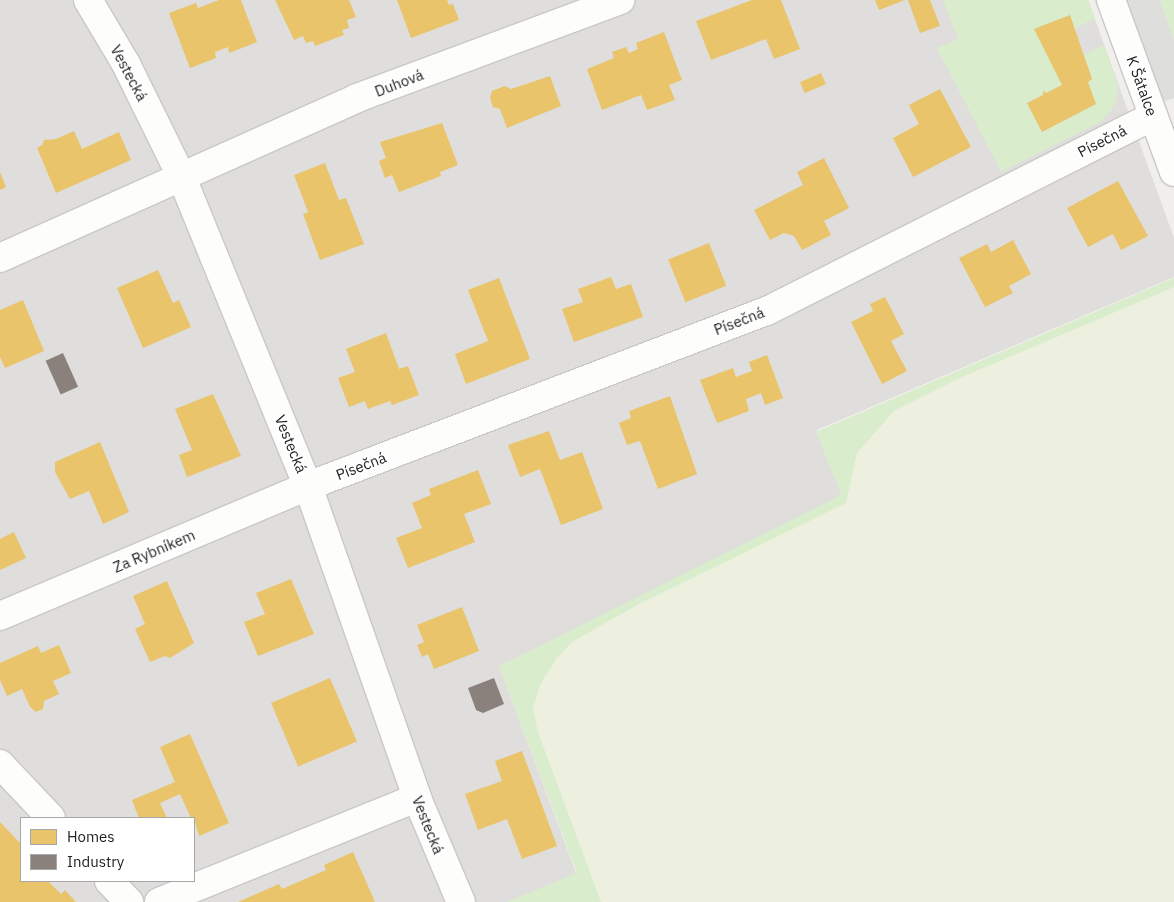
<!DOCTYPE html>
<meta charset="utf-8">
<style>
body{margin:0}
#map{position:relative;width:1174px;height:902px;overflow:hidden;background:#f0efeb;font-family:"IBM Plex Sans",sans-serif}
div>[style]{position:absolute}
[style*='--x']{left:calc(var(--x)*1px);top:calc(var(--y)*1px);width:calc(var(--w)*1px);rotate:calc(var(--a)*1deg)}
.residential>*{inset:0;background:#dfdedc}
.religious>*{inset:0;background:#dededc}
.farmland>*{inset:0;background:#edf0df}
.grass>*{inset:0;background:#d9eccb}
.homes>*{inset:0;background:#e9c46a;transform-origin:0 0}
.industry>*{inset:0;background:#8a817c;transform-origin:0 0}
.roads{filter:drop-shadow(1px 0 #c9c8c7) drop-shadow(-1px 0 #c9c8c7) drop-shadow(0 1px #c9c8c7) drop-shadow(0 -1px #c9c8c7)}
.minor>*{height:28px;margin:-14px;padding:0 14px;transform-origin:14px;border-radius:14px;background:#fdfdfc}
span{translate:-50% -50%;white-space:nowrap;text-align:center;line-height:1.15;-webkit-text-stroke:5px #fff;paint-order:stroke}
.street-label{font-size:15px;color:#222}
.legend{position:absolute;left:20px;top:817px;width:175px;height:65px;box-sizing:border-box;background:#fff;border:1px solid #a7a7a7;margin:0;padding:6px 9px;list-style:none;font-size:15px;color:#222}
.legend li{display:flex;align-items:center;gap:10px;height:25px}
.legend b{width:25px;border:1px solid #a7a7a7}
</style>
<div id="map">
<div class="residential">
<div style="clip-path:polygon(evenodd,0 0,1088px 0,1174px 238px,1174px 277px,817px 430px,843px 499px,499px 666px,587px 902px,0 902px,0 0,21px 818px,194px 818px,194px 881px,21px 881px,21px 818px)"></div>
</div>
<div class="religious">
<div style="clip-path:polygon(1111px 0,1160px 0,1174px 39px,1174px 98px,1150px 106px)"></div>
</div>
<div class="farmland">
<div style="clip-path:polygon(1174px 287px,1174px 902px,601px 902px,538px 732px,533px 709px,540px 685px,556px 659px,573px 642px,639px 604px,848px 493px,857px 453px,894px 411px,960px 378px)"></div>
</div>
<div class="grass">
<div style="clip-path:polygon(943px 0,1088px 0,1095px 18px,1075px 29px,1070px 15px,1034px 29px,1062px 85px,1046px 93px,1042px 91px,1043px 95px,1027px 103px,1042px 132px,1096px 104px,1088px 82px,1092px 79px,1084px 55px,1104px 45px,1118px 86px,1116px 100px,1110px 112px,1100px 122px,1001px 172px,937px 48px,958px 39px)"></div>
<div style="clip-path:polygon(1160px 0,1174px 0,1174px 39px)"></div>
<div style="clip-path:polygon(1174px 278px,1174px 287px,960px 378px,894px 411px,857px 453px,846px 503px,639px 604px,572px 642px,556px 659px,540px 685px,533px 709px,538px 732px,601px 902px,507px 902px,577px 873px,499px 666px,841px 495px,816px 432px)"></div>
</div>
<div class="homes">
<div style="clip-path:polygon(219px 0,241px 0,257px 42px,229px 53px,228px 47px,215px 52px,216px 58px,190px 68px,169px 13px,196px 3px,198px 8px)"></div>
<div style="clip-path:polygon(275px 0,349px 0,356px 17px,347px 20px,349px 28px,342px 30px,344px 35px,315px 46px,313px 41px,306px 43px,303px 36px,294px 40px)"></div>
<div style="clip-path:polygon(397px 0,447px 0,449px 5px,453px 4px,459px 20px,411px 38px)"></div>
<div style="clip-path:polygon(752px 0,781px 0,800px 49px,774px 59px,766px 39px,711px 60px,696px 21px)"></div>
<div style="clip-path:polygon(875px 0,905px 0,879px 10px)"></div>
<div style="clip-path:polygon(908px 0,930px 0,940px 26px,920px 33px)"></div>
<div style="clip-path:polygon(1070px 15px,1092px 79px,1088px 82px,1096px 104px,1042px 132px,1027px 103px,1043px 95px,1044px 90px,1046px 93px,1062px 85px,1034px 29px)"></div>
<div style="clip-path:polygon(664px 32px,682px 80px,669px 85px,675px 100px,647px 110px,641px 95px,602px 110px,587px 69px,614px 58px,612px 52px,626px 47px,629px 53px,638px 49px,636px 43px)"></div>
<div style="left:821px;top:73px;width:12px;height:23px;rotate:66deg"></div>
<div style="clip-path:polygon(550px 76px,561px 106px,507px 128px,500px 109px,493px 107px,490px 98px,492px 91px,505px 86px,511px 89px)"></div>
<div style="clip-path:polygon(940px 89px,971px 147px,913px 177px,893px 138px,919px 124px,909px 105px)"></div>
<div style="clip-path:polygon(442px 123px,458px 165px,440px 172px,441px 176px,399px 192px,392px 175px,385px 178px,379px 161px,386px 158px,380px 142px)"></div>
<div style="clip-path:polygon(74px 131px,82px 149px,119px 132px,131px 160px,56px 193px,37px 148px,42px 145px,44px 140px,56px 139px)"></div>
<div style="clip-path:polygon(824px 158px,849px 208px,824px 221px,831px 235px,802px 250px,794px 236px,784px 233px,770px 240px,754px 210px,803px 185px,797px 172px)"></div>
<div style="clip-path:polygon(325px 163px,339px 200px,346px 198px,364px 244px,320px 260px,303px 214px,308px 212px,294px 175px)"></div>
<div style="clip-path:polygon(0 172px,6px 187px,0 190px)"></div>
<div style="clip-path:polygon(1118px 181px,1148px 236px,1121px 250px,1113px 234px,1088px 247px,1067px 208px)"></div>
<div style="clip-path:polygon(1013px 240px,1031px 274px,1009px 286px,1013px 293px,985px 307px,959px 258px,987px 244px,991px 252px)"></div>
<div style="left:709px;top:243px;width:46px;height:44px;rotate:68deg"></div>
<div style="clip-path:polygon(158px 270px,173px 303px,179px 300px,191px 327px,143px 348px,117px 288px)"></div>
<div style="clip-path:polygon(611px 277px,616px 289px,631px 284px,643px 317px,574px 342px,562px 309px,583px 302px,578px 289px)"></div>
<div style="clip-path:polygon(499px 278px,530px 359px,466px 384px,455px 354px,488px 341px,468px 290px)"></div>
<div style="clip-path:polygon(885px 297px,904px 334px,891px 341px,907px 371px,882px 384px,851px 322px,873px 311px,870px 304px)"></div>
<div style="clip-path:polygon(23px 300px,44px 351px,5px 368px,0 357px,0 310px)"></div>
<div style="clip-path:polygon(386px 333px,399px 369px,408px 366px,419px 395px,392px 405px,390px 401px,368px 409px,365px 401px,349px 407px,338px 378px,355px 372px,346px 349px)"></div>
<div style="clip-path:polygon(767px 355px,783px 398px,765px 405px,761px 393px,746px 399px,749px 411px,717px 423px,700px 380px,733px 368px,736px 377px,752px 371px,749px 362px)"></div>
<div style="clip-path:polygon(213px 394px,241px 456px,187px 477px,179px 455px,192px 450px,175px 409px)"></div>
<div style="clip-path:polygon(670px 396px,697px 474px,658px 489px,640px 441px,627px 445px,619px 423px,631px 418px,629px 411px)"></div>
<div style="clip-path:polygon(549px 431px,560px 460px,582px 452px,603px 509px,561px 525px,540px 469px,520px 477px,508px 445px)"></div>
<div style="clip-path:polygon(100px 442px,129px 512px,103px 524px,89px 491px,70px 499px,55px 472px,55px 462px)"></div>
<div style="clip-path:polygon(478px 470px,491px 504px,464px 514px,475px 542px,408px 568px,396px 538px,422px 528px,412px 503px,431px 495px,429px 489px)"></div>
<div style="clip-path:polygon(14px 532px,26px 558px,0 570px,0 539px)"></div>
<div style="clip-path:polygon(291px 579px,314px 634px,258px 656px,244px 622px,265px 614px,256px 593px)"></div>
<div style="clip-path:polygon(167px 581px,194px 643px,170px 658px,165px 656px,150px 662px,135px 629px,145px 624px,133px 596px)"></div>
<div style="clip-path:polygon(462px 607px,479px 651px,434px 669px,428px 654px,422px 657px,417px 645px,424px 642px,417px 625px)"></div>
<div style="clip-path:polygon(59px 645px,71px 673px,53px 681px,59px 694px,44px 701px,43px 709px,36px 712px,30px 707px,22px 689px,7px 696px,0 680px,0 663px,38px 646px,41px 653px)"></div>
<div style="left:330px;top:678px;width:69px;height:64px;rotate:67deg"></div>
<div style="clip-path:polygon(190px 734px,229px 823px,199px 836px,194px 818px,191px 818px,180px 794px,160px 803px,167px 818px,139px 818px,132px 800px,175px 782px,160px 747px)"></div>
<div style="clip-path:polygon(522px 751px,557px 846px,522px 859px,507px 819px,478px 830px,465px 794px,502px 781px,495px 761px)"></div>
<div style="clip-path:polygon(0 822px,21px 844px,21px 881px,48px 881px,61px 894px,65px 890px,76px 902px,0 902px)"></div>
<div style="clip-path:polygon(353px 852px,375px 902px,238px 902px,279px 884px,282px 889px,326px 870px,324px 865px)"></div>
</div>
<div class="industry">
<div style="left:63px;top:353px;width:37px;height:19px;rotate:66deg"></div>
<div style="clip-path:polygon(494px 678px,504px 704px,483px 713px,476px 710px,468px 688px)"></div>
</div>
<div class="roads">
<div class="minor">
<div style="--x:88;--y:0;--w:74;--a:59.3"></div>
<div style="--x:126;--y:64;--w:127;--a:63.8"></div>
<div style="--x:182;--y:178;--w:333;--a:67.8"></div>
<div style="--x:308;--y:486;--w:330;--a:70.7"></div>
<div style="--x:417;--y:798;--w:113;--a:67.1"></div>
<div style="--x:1111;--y:0;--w:183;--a:69.9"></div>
<div style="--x:0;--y:258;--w:391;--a:-24.1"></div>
<div style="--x:357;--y:98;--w:281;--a:-20.4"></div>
<div style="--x:0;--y:616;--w:334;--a:-22.9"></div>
<div style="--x:308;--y:486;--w:491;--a:-20.9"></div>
<div style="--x:767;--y:311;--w:432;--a:-26.8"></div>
<div style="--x:0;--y:764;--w:74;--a:46.6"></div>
<div style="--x:109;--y:881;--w:29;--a:46"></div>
<div style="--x:159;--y:902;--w:278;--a:-22"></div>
</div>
</div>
<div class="street-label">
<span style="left:129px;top:73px;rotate:62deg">Vestecká</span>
<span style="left:399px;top:83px;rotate:-21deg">Duhová</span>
<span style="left:1142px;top:86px;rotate:70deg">K Šátalce</span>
<span style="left:1102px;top:141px;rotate:-27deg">Písečná</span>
<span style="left:739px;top:321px;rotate:-21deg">Písečná</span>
<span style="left:291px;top:444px;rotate:68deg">Vestecká</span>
<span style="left:361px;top:466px;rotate:-21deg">Písečná</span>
<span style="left:154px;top:551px;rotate:-23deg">Za Rybníkem</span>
<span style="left:428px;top:825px;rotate:68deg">Vestecká</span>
</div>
<ul class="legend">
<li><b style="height:14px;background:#e9c46a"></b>Homes</li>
<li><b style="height:14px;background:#8a817c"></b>Industry</li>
</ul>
</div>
